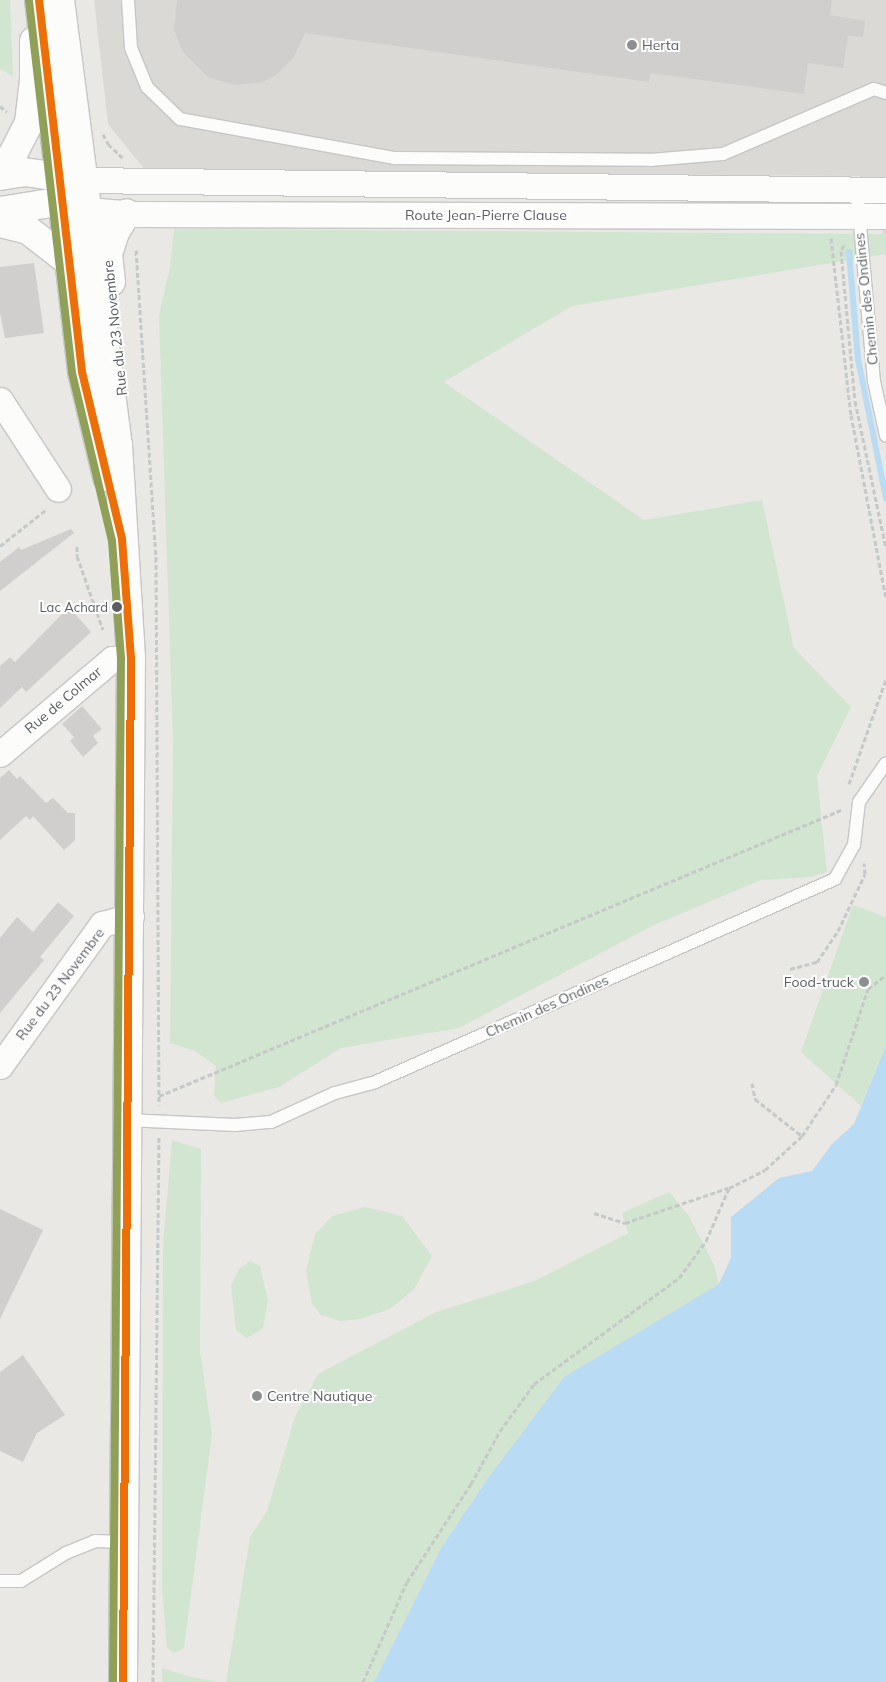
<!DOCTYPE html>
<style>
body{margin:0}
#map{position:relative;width:886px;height:1682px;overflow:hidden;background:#e9e8e4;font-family:Mulish,sans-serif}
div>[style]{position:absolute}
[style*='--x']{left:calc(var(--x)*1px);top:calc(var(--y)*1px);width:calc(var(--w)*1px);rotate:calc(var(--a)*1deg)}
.industrial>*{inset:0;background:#dad9d5}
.green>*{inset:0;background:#d2e5d0}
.water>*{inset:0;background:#b9dbf3}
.stream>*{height:6px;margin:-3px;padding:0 3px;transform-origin:3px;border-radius:3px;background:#b9dbf3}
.building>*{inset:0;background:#d0cfcd}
.path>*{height:3px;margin-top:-1.5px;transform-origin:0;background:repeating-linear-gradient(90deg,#c5c9c7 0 5px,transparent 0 7.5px)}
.roads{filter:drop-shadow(1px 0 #c6c6c6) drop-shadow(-1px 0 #c6c6c6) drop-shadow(0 1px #c6c6c6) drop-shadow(0 -1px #c6c6c6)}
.service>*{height:12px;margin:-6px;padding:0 6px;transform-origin:6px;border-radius:6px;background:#fcfcfb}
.minor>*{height:25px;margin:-12.5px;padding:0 12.5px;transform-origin:12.5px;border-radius:12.5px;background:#fcfcfb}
.tertiary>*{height:28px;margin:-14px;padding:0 14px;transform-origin:14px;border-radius:14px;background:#fcfcfb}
.secondary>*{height:28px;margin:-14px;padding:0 14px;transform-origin:14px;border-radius:14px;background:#fcfcfb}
.bus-1>*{height:8px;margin:-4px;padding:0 4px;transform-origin:4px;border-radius:4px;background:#ec7007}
.bus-2>*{height:8px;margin:-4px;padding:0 4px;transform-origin:4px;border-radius:4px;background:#90a059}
.dots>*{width:14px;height:14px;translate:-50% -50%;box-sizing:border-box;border:2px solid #fff;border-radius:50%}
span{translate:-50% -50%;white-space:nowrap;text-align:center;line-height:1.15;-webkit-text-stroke:4px #fff;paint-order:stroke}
.bus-label{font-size:13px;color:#5a5d61}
.right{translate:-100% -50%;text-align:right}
.poi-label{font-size:14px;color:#5a5d61}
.left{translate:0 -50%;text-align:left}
.street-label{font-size:14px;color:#5a5d61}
</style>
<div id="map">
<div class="industrial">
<div style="clip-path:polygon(94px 0,886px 0,886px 234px,883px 234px,860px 176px,145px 170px,108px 124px)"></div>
</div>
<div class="green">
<div style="clip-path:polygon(0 0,10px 0,13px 76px,0 69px)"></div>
<div style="clip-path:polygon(174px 229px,886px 234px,886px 254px,572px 306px,444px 382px,644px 520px,762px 500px,794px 648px,851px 707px,817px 776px,827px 872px,811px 877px,761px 880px,654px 925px,459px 1028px,341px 1048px,279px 1087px,221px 1103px,214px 1096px,216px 1066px,195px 1051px,170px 1043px,173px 743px,159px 315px,170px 267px)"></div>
<div style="clip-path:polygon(853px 905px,886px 917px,886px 1045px,861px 1106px,801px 1052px)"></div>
<div style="clip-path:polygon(172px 1140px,201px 1149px,200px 1351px,212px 1434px,184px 1648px,174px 1653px,167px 1648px,162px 1588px,163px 1245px)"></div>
<div style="clip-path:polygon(669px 1192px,689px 1216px,714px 1265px,719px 1284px,564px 1377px,488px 1478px,441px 1548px,374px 1682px,226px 1682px,250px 1537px,267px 1511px,295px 1417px,318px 1374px,436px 1312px,535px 1281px,628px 1233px,622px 1213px)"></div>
<div style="clip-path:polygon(365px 1207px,402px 1216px,432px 1256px,414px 1289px,390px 1309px,360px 1319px,341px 1321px,321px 1315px,312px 1304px,306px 1271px,315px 1234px,332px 1216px)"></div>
<div style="clip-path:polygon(250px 1261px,260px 1266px,268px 1301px,263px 1328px,247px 1338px,236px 1330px,231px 1286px,239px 1269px)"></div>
<div style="clip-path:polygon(162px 1668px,191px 1677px,220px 1682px,162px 1682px)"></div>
</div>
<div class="water">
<div style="clip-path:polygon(886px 1045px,886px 1682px,374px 1682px,441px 1548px,488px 1478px,564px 1377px,719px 1284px,731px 1258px,731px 1217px,779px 1178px,812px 1171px,832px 1144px,854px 1124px)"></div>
</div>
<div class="stream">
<div style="--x:849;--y:252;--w:107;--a:85.2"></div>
<div style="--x:858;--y:359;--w:142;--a:78.6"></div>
</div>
<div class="building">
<div style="clip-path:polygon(177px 0,832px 0,830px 15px,865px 21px,863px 37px,848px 36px,843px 68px,808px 63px,804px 94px,650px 73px,649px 82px,305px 33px,294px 57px,276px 75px,263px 82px,236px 85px,209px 78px,183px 52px,174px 30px)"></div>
<div style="clip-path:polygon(34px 263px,44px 333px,5px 338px,0 313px,0 267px)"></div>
<div style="clip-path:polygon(71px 529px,74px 533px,0 591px,0 562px,19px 547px,21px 550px)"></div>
<div style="clip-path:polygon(69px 607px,91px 632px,26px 692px,22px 687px,0 708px,0 666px,10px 657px,15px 662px)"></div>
<div style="clip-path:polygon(82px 706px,102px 729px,93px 736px,98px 743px,83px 757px,70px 741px,74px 737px,62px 724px)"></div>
<div style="clip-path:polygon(9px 770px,17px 779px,20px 776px,46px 803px,53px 798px,68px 813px,75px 813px,75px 840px,64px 850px,33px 816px,30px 820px,26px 816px,0 840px,0 778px)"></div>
<div style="clip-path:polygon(58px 902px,74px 916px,40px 957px,44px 960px,0 1013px,0 938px,17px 917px,33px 932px)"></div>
<div style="clip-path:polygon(0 1209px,43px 1230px,0 1319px)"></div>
<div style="clip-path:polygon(23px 1355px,65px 1415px,37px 1433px,23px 1462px,0 1451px,0 1372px)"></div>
</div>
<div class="path">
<div style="--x:0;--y:106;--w:9;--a:41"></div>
<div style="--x:103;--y:134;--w:11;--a:63"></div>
<div style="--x:108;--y:144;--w:21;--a:43"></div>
<div style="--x:831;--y:238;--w:178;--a:83.6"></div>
<div style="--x:851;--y:415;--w:186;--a:79.2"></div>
<div style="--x:844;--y:245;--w:7;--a:117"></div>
<div style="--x:841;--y:251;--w:151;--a:84.7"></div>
<div style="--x:855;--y:401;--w:150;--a:78.1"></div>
<div style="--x:136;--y:250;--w:308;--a:86.3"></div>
<div style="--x:156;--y:557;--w:548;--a:89.69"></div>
<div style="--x:0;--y:546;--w:60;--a:-38.2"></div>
<div style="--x:77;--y:546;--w:10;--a:90"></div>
<div style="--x:77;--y:556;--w:78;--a:70.6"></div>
<div style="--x:849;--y:784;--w:111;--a:-70.6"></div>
<div style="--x:790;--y:969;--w:28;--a:-15"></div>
<div style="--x:817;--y:962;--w:37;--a:-56"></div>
<div style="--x:838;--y:931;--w:63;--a:-64.7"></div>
<div style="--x:865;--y:874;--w:11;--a:-95"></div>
<div style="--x:752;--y:1083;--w:16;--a:79"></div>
<div style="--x:755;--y:1099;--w:60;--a:38.2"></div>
<div style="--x:159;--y:1096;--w:740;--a:-22.75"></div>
<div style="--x:594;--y:1213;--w:33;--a:18"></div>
<div style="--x:625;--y:1223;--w:109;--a:-18.8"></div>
<div style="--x:153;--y:1682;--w:545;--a:-89.37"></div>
<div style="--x:363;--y:1682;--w:109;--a:-66.3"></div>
<div style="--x:407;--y:1582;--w:117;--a:-56.9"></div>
<div style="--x:471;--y:1484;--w:60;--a:-61.3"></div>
<div style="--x:500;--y:1431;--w:58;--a:-54.1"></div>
<div style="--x:534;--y:1384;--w:180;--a:-36.2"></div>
<div style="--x:679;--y:1278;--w:46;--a:-53.9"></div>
<div style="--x:706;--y:1241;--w:58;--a:-66.5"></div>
<div style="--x:729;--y:1188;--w:40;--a:-26.6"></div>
<div style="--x:765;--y:1170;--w:50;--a:-42.6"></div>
<div style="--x:802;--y:1136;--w:61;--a:-56.3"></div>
<div style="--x:836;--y:1085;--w:101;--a:-71.6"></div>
<div style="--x:868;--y:989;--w:23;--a:-38"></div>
</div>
<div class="roads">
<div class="service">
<div style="--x:128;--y:0;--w:48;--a:86.4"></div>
<div style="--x:131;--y:48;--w:42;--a:67.7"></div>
<div style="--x:147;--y:87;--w:46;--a:44.1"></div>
<div style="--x:180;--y:119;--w:218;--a:10.3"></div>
<div style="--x:394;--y:158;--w:256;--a:0.4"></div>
<div style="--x:650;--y:160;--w:73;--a:-4.7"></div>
<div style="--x:723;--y:154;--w:164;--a:-23.3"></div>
<div style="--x:874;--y:89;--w:13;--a:18"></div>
<div style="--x:857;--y:191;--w:191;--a:84.9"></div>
<div style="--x:874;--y:381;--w:56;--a:77.7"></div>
<div style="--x:126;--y:1120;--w:109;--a:2.6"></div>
<div style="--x:235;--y:1125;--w:36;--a:-5"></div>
<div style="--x:271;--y:1122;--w:70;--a:-24.4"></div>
<div style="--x:335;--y:1093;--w:39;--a:-15"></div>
<div style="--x:373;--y:1083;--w:505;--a:-23.82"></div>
<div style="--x:835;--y:879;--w:39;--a:-61"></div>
<div style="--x:854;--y:845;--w:43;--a:-83.4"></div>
<div style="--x:859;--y:802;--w:47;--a:-55.3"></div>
<div style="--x:0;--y:1581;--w:21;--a:0"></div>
<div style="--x:21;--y:1581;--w:53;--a:-31.9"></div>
<div style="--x:66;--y:1553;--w:31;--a:-22"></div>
<div style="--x:95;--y:1541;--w:29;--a:2"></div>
</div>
<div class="minor">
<div style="--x:82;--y:180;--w:804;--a:0.71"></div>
<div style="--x:87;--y:210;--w:48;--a:4.8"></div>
<div style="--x:135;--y:214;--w:751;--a:0.15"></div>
<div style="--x:0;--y:400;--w:106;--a:56.9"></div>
<div style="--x:0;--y:754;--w:147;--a:-40.3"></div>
<div style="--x:112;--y:659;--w:19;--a:-3"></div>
<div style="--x:0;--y:1066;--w:175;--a:-54.3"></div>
<div style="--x:102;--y:924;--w:30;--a:-15"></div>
</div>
<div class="tertiary">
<div style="--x:0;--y:169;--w:20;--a:-49"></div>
<div style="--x:13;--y:154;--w:35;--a:-63"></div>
<div style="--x:29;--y:123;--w:43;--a:-83.4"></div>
<div style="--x:34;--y:80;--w:39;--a:-90"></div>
<div style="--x:0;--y:176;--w:24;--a:-9"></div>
<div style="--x:24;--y:172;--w:59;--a:7.9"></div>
<div style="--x:0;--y:211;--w:65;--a:-8.9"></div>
<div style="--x:0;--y:223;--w:29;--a:14"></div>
<div style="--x:28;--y:230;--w:51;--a:37.8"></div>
</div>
<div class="secondary">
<div style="--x:39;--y:0;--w:374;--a:83.4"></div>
<div style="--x:82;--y:372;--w:108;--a:76.6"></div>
<div style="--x:60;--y:0;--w:449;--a:82.6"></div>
<div style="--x:118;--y:445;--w:213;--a:86.5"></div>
<div style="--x:131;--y:658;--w:1024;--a:90.45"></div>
<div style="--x:111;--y:282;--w:28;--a:-96"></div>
<div style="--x:108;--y:254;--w:23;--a:-72"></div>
<div style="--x:115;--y:232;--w:22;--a:-58"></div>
</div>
</div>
<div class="bus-1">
<div style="--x:39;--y:0;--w:374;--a:83.4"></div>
<div style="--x:82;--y:372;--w:172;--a:76.5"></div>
<div style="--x:122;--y:539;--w:119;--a:85.7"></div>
<div style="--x:131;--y:658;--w:1024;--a:90.45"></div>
</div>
<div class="bus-2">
<div style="--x:29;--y:1;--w:374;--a:83.4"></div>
<div style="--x:72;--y:373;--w:173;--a:76.6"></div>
<div style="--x:112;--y:541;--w:117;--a:85.6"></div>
<div style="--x:121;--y:658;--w:1024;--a:90.45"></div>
</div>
<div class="dots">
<div style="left:632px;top:45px;background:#8c8e8f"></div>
<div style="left:117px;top:607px;background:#5a5d61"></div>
<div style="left:864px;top:982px;background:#8c8e8f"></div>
<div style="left:257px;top:1396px;background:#8c8e8f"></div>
</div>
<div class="bus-label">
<span class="right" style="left:108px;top:607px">Lac Achard</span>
</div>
<div class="poi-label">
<span class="left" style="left:642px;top:45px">Herta</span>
<span class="right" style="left:854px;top:982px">Food-truck</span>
<span class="left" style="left:267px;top:1396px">Centre Nautique</span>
</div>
<div class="street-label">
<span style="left:486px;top:215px">Route Jean-Pierre Clause</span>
<span style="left:866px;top:299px;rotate:-96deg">Chemin des Ondines</span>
<span style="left:115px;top:328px;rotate:-96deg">Rue du 23 Novembre</span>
<span style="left:63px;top:700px;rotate:-40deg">Rue de Colmar</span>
<span style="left:60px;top:984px;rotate:-53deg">Rue du 23 Novembre</span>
<span style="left:547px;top:1006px;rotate:-24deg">Chemin des Ondines</span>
</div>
</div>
